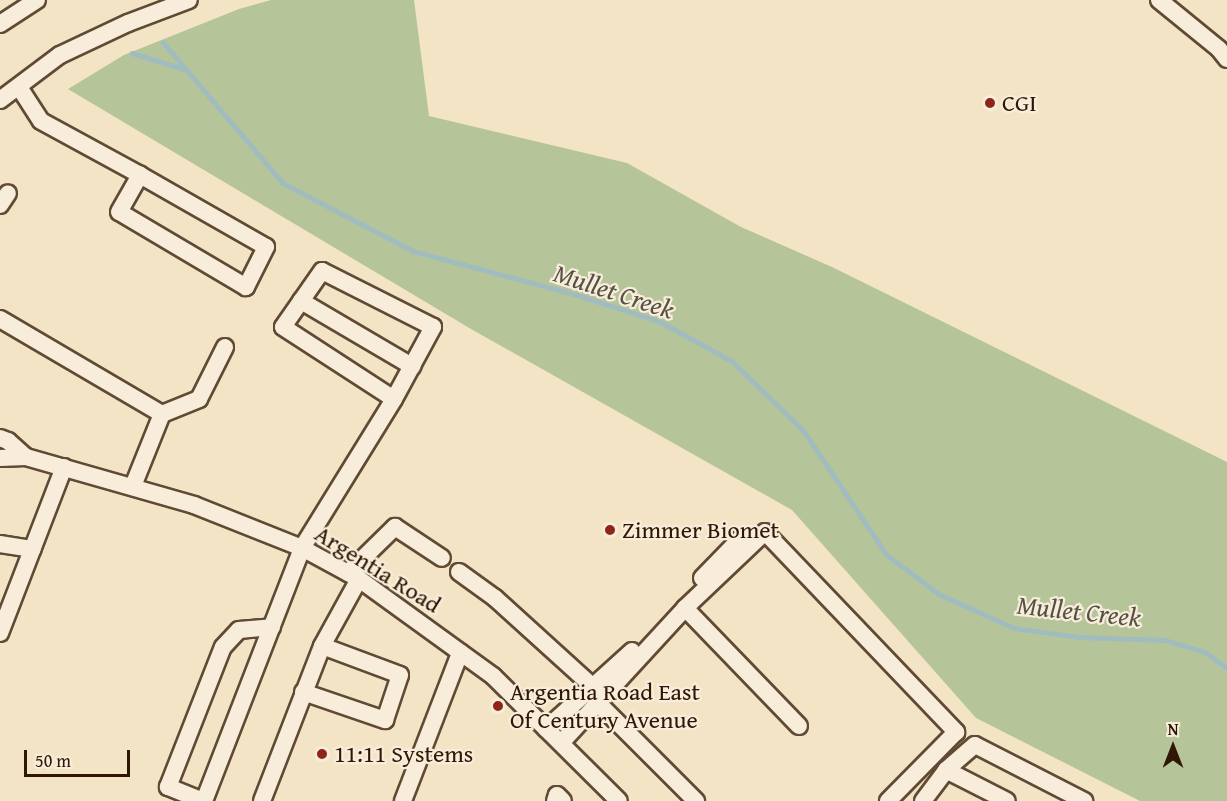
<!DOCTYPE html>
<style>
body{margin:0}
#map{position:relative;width:1227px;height:801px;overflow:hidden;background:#f3e4c6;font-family:"Gentium Book Plus",serif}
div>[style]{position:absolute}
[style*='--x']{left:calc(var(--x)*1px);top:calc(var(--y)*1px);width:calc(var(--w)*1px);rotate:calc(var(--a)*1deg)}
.green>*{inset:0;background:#b5c599}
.stream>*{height:4.5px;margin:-2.25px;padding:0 2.25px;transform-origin:2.25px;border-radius:2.25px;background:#a1bcbf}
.roads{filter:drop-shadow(2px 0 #604a34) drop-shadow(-2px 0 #604a34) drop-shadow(0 2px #604a34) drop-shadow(0 -2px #604a34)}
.minor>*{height:16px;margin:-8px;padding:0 8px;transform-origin:8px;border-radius:8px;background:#f7edda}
.dots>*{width:16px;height:16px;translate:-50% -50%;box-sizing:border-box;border:3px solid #f7edda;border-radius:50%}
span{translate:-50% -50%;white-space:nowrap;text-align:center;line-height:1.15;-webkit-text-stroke:4.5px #f7edda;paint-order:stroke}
.poi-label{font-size:24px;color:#2f1704}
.left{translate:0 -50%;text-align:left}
.street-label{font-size:24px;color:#2f1704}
.water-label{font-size:26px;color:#575145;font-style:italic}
.north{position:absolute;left:1143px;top:717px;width:60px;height:60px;-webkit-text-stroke:4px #f7edda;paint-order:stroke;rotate:0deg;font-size:16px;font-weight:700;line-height:24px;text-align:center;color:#2f1704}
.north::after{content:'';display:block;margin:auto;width:21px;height:27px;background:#2f1704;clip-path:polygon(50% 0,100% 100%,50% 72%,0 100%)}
.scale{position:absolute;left:24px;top:750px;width:106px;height:27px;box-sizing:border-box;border:3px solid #2f1704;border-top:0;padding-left:8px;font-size:18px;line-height:21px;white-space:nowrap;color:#2f1704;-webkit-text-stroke:4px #f7edda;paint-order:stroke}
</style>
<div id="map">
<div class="green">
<div style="clip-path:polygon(271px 0,414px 0,429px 116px,627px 163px,741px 227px,832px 267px,1227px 462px,1227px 801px,1140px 801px,976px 718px,792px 510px,471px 329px,68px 89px,124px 55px,239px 9px)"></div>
</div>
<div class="stream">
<div style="--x:163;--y:42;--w:185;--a:49.6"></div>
<div style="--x:283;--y:183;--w:147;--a:27.6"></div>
<div style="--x:413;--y:251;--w:170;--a:15"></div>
<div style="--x:577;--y:295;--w:88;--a:17.8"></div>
<div style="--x:661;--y:322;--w:81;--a:28.8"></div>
<div style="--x:732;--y:361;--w:100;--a:44.2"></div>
<div style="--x:804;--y:431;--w:149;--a:56.2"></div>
<div style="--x:887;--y:555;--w:65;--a:36.9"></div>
<div style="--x:939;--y:594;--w:82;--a:24.4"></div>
<div style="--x:1014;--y:628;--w:66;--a:7.9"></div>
<div style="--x:1079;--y:637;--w:86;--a:2"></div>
<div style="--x:1165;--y:640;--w:42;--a:16.7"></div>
<div style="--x:1205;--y:652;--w:27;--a:36"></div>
<div style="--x:132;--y:53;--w:54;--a:17.1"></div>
</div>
<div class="roads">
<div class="minor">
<div style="--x:1159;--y:0;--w:77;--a:39.2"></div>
<div style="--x:1219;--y:49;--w:13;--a:51"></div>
<div style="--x:0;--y:24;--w:44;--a:-33"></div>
<div style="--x:19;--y:87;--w:40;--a:57.1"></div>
<div style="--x:41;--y:121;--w:113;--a:28.6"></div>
<div style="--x:0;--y:100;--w:75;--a:-36.9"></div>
<div style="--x:60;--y:55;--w:75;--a:-25.2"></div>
<div style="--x:128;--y:23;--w:65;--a:-20.7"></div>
<div style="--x:140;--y:175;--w:145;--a:29.7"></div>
<div style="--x:266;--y:247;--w:45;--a:116.6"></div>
<div style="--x:246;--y:287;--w:147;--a:-149.4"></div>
<div style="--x:119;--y:212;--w:43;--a:-60.4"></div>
<div style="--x:0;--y:205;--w:14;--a:-56"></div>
<div style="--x:301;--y:301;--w:129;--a:30.4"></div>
<div style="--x:0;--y:319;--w:188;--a:30.4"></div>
<div style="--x:0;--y:438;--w:9;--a:21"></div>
<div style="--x:8;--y:441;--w:24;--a:42"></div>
<div style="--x:0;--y:458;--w:26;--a:-2"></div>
<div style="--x:26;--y:457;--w:175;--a:15.9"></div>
<div style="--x:194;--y:505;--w:116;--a:21.7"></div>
<div style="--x:302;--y:548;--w:65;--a:28.5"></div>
<div style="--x:359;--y:579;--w:165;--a:35.9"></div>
<div style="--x:493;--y:676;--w:177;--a:44.8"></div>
<div style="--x:133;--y:486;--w:78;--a:-68.1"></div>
<div style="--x:162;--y:414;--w:40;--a:-22"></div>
<div style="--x:199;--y:399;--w:58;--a:-63.4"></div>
<div style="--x:0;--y:544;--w:33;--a:9"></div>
<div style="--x:459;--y:572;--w:44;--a:35.8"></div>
<div style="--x:495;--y:598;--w:132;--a:42.2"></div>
<div style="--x:348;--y:573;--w:66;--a:-44.4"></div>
<div style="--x:395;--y:527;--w:56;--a:33.4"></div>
<div style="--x:702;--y:578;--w:57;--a:-45.7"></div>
<div style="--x:685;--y:608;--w:164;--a:46"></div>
<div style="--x:0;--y:633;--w:178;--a:-68.9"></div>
<div style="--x:303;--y:692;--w:87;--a:18.9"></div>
<div style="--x:385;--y:720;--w:47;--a:-71.6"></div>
<div style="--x:400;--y:675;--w:83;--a:-159.6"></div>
<div style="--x:598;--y:703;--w:139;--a:45"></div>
<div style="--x:546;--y:729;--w:116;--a:-42.2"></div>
<div style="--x:561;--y:743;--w:183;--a:-47.4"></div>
<div style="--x:685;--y:608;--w:110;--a:-43.5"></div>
<div style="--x:765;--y:532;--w:277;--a:46.3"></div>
<div style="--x:956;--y:732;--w:97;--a:134.6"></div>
<div style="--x:946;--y:770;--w:68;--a:26.9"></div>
<div style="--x:203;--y:801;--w:38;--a:-158"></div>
<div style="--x:168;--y:787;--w:150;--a:-68.6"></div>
<div style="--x:223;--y:647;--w:23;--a:-47"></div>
<div style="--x:239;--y:630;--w:33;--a:-5"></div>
<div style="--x:204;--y:801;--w:271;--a:-68.8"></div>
<div style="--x:302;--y:548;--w:175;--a:-58.3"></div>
<div style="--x:394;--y:399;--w:82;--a:-61.6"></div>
<div style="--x:433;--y:327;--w:124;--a:-153.2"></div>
<div style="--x:322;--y:271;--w:68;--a:124.9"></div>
<div style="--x:283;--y:327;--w:132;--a:33"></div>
<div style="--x:262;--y:801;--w:166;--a:-68.8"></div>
<div style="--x:322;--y:646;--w:77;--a:-61.1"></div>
<div style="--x:403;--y:801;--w:159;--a:-68.9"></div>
<div style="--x:555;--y:801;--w:6;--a:-72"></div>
<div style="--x:557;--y:795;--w:8;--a:45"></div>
<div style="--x:923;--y:801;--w:39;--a:-53"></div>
<div style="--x:946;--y:770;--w:38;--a:-41"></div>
<div style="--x:975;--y:745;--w:123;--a:27.2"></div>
</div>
</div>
<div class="dots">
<div style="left:990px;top:103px;background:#8f2418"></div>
<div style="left:610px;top:530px;background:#8f2418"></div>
<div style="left:498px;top:706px;background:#8f2418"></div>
<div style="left:322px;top:754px;background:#8f2418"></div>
</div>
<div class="poi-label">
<span class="left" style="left:1002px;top:103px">CGI</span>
<span class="left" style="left:622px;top:530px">Zimmer Biomet</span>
<span class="left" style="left:510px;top:706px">Argentia Road East<br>Of Century Avenue</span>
<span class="left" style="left:334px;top:754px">11:11 Systems</span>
</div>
<div class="street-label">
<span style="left:378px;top:569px;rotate:32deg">Argentia Road</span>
</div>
<div class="water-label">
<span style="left:614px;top:291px;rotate:18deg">Mullet Creek</span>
<span style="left:1079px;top:611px;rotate:6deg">Mullet Creek</span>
</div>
<div class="north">N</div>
<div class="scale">50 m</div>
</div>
